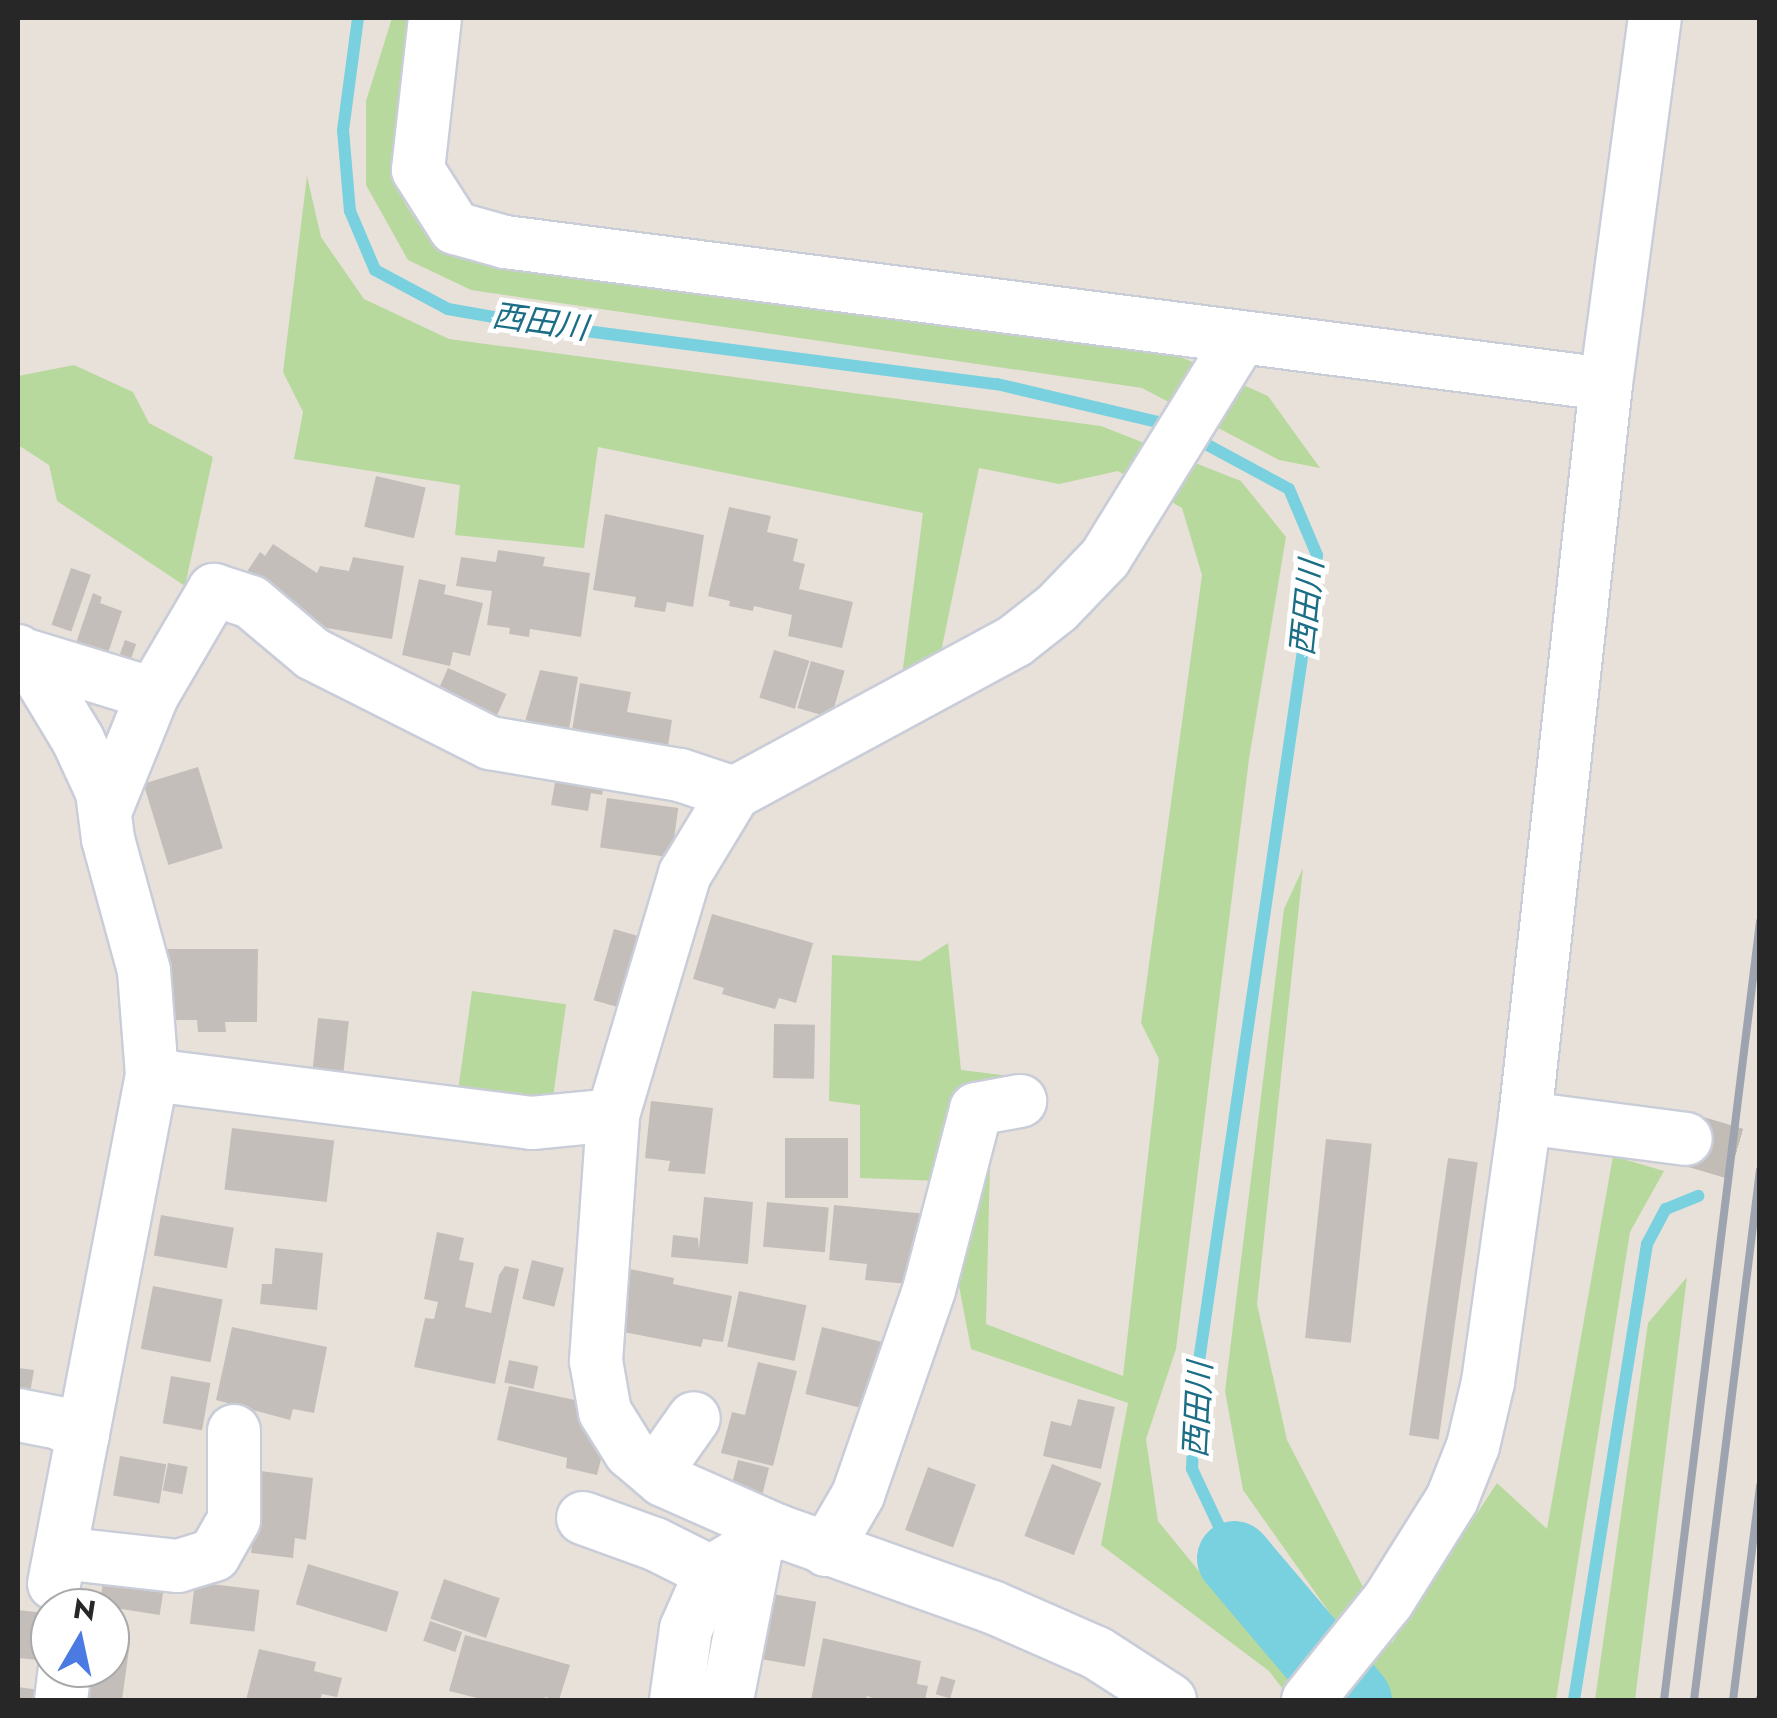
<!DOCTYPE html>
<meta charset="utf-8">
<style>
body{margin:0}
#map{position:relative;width:1777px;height:1718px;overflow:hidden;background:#e8e1da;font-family:Jost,"Noto Sans JP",sans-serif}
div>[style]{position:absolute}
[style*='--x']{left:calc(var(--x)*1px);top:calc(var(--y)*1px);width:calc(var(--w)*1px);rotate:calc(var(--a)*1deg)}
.green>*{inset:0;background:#b8d99d;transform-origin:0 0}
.stream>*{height:12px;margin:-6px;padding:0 6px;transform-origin:6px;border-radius:6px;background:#79d0df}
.river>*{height:75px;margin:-37.5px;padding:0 37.5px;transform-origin:37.5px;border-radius:37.5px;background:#79d0df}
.building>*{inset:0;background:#c4beba;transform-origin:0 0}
.minor-tunnel>*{height:52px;margin-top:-26px;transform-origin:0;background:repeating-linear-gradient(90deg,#c1bcb6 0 52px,transparent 0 78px)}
.roads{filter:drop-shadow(2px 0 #c9cdd8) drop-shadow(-2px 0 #c9cdd8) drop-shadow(0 2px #c9cdd8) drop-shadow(0 -2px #c9cdd8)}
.minor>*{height:52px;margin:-26px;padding:0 26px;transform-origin:26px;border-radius:26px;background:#fff}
.rail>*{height:8px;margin:-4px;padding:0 4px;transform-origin:4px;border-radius:4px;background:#9ea3b0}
span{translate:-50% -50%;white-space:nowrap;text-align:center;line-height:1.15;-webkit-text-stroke:9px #fff;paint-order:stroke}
.water-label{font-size:32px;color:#1c6e86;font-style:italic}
.frame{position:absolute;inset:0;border:20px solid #272727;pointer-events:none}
.north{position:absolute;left:30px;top:1588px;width:100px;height:100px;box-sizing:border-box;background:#fff;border:2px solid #a9a9a9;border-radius:50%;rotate:9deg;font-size:28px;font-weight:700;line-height:40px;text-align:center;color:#272727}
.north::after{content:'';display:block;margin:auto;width:35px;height:45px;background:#4c7ae3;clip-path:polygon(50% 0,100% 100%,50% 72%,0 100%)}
</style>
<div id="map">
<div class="green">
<div style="clip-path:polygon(392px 18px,414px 18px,398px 137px,405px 204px,428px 238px,491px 265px,1170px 352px,1268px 396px,1320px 468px,1279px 460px,1142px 388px,471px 290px,408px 260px,366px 185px,366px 101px)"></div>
<div style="clip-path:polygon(307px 176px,321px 237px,364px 299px,449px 339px,1101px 426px,1241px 481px,1286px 537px,1249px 759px,1176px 1349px,1146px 1439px,1158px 1521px,1216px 1592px,1326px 1690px,1291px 1700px,1269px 1671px,1101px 1545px,1128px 1403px,971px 1349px,939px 1181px,860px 1178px,860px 1105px,829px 1101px,832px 955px,920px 961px,948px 943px,961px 1070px,1002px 1075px,1045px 1115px,991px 1124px,986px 1324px,1123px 1376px,1159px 1059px,1141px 1023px,1202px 575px,1182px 508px,1118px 471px,1059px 484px,979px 468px,941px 652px,902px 676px,923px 513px,598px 447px,584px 548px,455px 535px,460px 485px,294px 459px,303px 412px,283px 372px)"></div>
<div style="clip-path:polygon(74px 365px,133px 392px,149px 423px,213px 457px,185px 586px,57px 501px,49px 465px,18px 445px,18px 376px)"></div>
<div style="clip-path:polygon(1303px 868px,1257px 1304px,1287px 1440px,1392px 1643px,1497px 1483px,1547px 1529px,1613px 1156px,1664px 1171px,1630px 1232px,1556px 1700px,1383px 1700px,1372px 1673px,1243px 1490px,1225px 1391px,1284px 909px)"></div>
<div style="left:472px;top:991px;width:95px;height:106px;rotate:8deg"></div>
<div style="clip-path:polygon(1687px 1277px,1635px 1700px,1595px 1700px,1648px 1323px)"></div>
</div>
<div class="stream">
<div style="--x:358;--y:18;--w:113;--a:97.6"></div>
<div style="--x:343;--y:130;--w:81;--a:85.1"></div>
<div style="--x:350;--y:211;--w:64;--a:67"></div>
<div style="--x:375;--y:270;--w:83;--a:28.1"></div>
<div style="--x:448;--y:309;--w:93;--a:9.9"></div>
<div style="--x:540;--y:325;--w:461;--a:7.4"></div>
<div style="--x:997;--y:384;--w:182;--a:13.3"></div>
<div style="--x:1191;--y:436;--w:111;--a:28.4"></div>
<div style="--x:1289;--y:489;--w:72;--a:67"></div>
<div style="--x:1317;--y:555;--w:842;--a:98.33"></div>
<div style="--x:1195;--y:1388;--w:81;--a:92.1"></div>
<div style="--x:1192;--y:1469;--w:98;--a:64.7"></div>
<div style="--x:1574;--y:1700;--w:462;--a:-80.9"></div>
<div style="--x:1647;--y:1244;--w:40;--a:-62"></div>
<div style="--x:1666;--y:1209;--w:35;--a:-22"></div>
</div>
<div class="river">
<div style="--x:1234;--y:1558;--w:186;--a:49.8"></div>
</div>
<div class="building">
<div style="left:376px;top:476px;width:51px;height:52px;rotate:13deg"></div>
<div style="clip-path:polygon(729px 507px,771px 516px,767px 532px,798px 539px,793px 561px,805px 564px,799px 589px,853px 602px,842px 648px,788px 636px,792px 615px,754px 606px,753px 611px,729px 606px,730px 601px,708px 596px)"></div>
<div style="clip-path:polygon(605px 514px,704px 535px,693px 607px,667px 602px,665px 612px,634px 607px,636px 597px,593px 590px)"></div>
<div style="clip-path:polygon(273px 544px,317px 573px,320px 566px,349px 571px,353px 557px,404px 566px,392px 639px,309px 625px,246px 573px,260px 552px,265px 556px)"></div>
<div style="clip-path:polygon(498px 550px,545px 557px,543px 566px,590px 573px,581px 637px,530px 629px,529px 637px,509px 634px,510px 628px,487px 625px,492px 591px,456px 586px,461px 557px,496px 562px)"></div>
<div style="left:71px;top:568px;width:21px;height:60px;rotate:19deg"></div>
<div style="clip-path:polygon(419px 579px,446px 585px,444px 594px,483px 603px,470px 656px,453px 652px,450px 666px,402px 655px)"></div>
<div style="clip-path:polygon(93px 593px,102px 597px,100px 603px,122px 611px,107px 656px,74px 649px)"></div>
<div style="left:125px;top:640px;width:12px;height:16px;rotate:20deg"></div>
<div style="left:774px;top:650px;width:37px;height:50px;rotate:17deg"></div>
<div style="left:811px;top:661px;width:35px;height:49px;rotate:16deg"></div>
<div style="left:448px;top:668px;width:64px;height:35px;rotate:24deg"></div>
<div style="clip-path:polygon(540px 670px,578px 677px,567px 741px,522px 732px)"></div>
<div style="clip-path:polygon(580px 683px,631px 692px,627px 712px,672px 720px,666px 759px,570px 742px)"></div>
<div style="left:198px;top:767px;width:85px;height:57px;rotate:73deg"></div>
<div style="clip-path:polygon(558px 767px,606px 775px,602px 795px,591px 793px,588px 811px,551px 805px)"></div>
<div style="left:607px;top:798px;width:72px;height:50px;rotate:8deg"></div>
<div style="clip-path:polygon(712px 914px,813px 943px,796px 1003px,779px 998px,775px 1009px,722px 994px,724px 988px,693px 979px)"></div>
<div style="left:614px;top:929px;width:35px;height:74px;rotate:16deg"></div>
<div style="clip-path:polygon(163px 949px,258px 949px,257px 1022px,225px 1022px,226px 1032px,198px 1032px,197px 1020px,163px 1020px)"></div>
<div style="left:318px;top:1018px;width:31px;height:52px;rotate:6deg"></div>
<div style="left:774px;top:1024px;width:41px;height:54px;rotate:1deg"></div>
<div style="clip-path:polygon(651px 1101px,713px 1108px,705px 1174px,668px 1171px,670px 1161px,645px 1158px)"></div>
<div style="left:232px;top:1128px;width:103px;height:62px;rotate:7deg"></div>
<div style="left:785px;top:1138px;width:63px;height:60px"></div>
<div style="left:1326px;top:1139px;width:46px;height:200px;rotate:6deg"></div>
<div style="left:1448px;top:1158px;width:30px;height:280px;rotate:8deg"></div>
<div style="clip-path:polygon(704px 1197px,753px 1202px,748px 1264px,671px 1257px,673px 1235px,698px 1238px,699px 1249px)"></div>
<div style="left:767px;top:1202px;width:62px;height:45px;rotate:5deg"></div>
<div style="clip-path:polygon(834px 1205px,927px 1214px,920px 1285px,865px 1280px,867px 1264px,829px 1260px)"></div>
<div style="left:161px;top:1215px;width:74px;height:41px;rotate:10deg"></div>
<div style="clip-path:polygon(437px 1232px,464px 1238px,459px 1260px,474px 1263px,465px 1307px,491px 1313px,499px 1275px,505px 1266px,519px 1269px,495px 1384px,414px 1367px,425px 1318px,434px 1319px,438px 1302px,424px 1299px)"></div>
<div style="clip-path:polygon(275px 1248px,323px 1253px,317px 1310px,260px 1304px,262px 1284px,272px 1284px)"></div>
<div style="left:532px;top:1260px;width:33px;height:40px;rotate:14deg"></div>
<div style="clip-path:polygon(630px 1269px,674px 1278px,673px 1284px,732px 1296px,723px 1342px,703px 1339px,701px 1347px,618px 1331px)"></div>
<div style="left:153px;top:1286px;width:71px;height:64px;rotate:11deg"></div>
<div style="left:739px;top:1291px;width:69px;height:57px;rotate:12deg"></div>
<div style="clip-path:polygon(232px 1327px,327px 1347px,314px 1413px,293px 1409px,290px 1420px,216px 1400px)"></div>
<div style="left:822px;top:1327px;width:62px;height:69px;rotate:14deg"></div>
<div style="left:509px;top:1360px;width:30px;height:23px;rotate:12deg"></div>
<div style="clip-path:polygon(758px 1362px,797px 1371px,773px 1466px,721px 1453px,732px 1412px,745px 1415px)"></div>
<div style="clip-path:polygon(18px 1368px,34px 1370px,29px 1399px,18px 1398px)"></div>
<div style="left:171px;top:1376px;width:40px;height:48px;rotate:10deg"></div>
<div style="clip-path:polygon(509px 1386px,594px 1404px,608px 1432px,597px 1475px,566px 1468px,567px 1458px,497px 1440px)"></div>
<div style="clip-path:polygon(1078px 1399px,1115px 1407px,1101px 1469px,1043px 1456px,1051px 1421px,1071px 1426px)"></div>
<div style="left:120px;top:1456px;width:47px;height:40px;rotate:10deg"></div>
<div style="left:738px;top:1460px;width:32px;height:37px;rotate:14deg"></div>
<div style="left:168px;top:1463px;width:20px;height:28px;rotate:11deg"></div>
<div style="left:1052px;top:1464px;width:53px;height:77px;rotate:21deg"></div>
<div style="left:928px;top:1467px;width:51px;height:67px;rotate:20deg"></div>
<div style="clip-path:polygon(261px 1471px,313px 1478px,306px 1540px,295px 1538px,293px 1558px,251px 1553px)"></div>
<div style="left:308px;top:1564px;width:95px;height:42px;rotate:17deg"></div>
<div style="left:105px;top:1570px;width:61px;height:36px;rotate:9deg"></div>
<div style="left:444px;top:1579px;width:59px;height:42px;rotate:19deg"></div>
<div style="left:195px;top:1582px;width:65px;height:42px;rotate:7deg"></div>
<div style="left:767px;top:1593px;width:50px;height:66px;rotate:10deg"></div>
<div style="clip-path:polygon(18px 1610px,45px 1613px,39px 1660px,18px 1658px)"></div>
<div style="left:430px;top:1621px;width:34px;height:21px;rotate:19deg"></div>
<div style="clip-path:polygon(465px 1635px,570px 1665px,559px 1700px,545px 1697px,544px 1700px,485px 1700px,449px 1691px)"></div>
<div style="clip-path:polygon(823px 1638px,921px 1661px,917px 1684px,928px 1686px,925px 1700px,877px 1700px,867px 1696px,866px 1700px,811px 1700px)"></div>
<div style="clip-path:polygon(110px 1640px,130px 1642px,122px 1700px,87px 1700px,92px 1668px,110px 1668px)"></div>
<div style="clip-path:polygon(259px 1649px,316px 1662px,314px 1671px,342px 1678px,337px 1697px,322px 1694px,320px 1700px,246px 1700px)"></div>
<div style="left:941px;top:1676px;width:15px;height:19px;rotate:16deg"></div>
<div style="clip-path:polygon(18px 1687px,54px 1692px,53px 1700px,18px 1700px)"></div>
</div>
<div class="minor-tunnel">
<div style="--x:1686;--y:1139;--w:77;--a:16.6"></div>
</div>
<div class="roads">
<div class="minor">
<div style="--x:435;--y:18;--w:153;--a:96.4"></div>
<div style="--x:418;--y:170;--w:69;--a:57.5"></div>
<div style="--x:455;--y:228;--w:52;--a:15.6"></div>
<div style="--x:505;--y:242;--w:1110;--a:7.35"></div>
<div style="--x:18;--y:651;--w:23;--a:45"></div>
<div style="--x:34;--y:667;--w:85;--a:58.9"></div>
<div style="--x:78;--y:740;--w:57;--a:65.2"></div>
<div style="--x:102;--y:792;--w:47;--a:82.7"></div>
<div style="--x:108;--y:839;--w:137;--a:74.7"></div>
<div style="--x:144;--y:971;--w:104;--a:85.6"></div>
<div style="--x:152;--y:1075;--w:518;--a:100.9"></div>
<div style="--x:19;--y:653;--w:140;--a:17"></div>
<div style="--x:105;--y:812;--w:127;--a:-67.9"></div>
<div style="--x:153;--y:694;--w:121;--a:-59.6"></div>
<div style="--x:214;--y:590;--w:39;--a:18"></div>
<div style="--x:251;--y:602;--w:81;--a:40"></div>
<div style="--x:313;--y:654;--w:198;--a:26.7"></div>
<div style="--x:490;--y:743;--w:193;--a:9.6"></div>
<div style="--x:680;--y:775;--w:57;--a:18.4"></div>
<div style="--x:152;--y:1075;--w:383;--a:7.2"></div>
<div style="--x:532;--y:1123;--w:81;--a:-5.6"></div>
<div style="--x:1525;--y:1118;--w:162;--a:7.4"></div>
<div style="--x:18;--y:1415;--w:42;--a:11"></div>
<div style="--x:59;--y:1423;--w:27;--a:28"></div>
<div style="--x:655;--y:1473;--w:67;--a:-54.7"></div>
<div style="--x:583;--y:1518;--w:77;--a:19.9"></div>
<div style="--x:655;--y:1544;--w:63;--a:26.6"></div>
<div style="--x:826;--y:1550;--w:64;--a:-59.8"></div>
<div style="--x:858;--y:1495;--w:217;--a:-70.9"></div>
<div style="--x:929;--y:1290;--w:187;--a:-75.4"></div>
<div style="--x:976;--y:1109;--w:45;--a:-10.3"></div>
<div style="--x:60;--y:1553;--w:119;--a:6.3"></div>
<div style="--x:178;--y:1566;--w:38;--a:-17"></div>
<div style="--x:214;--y:1555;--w:40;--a:-60.3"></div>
<div style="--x:234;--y:1520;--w:89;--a:-90"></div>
<div style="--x:61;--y:1700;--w:32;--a:-83"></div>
<div style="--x:676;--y:1700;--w:72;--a:-82"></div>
<div style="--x:686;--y:1629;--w:62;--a:-66.3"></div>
<div style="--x:711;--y:1572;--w:79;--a:-31.5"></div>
<div style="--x:727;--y:1700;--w:157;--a:-79"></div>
<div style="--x:1170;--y:1700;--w:87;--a:-147.2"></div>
<div style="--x:1097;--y:1653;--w:115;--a:-156.3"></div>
<div style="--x:992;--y:1607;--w:227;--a:-160.4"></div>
<div style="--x:778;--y:1531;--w:126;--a:-156.1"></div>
<div style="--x:663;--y:1480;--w:43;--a:-139.7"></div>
<div style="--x:630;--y:1452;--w:47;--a:-122"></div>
<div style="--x:605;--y:1412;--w:52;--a:-100"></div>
<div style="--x:596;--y:1361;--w:247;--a:-86"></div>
<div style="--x:613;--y:1115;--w:252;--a:-73.4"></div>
<div style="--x:685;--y:874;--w:95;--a:-58.8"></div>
<div style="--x:734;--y:793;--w:319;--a:-28.4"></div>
<div style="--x:1015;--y:641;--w:53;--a:-38.2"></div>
<div style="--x:1057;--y:608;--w:69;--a:-46.2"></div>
<div style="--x:1105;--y:558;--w:257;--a:-58.3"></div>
<div style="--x:1308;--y:1700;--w:127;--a:-51.1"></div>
<div style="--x:1388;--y:1601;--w:120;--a:-57.9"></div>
<div style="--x:1452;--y:1499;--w:57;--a:-68.4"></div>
<div style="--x:1473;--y:1446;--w:66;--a:-76.8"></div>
<div style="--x:1488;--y:1382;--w:267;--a:-82"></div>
<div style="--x:1525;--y:1118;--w:738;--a:-83.7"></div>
<div style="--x:1606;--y:384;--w:369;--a:-82.4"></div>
</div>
</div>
<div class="rail">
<div style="--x:1664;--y:1700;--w:784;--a:-82.97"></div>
<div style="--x:1694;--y:1700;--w:534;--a:-82.9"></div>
<div style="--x:1733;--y:1700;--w:216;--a:-82.8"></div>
<div style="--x:1759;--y:1700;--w:2;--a:-63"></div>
</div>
<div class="water-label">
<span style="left:540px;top:322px;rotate:8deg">西田川</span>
<span style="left:1307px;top:608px;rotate:-84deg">西田川</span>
<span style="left:1198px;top:1410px;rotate:-87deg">西田川</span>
</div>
<div class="frame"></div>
<div class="north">N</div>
</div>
